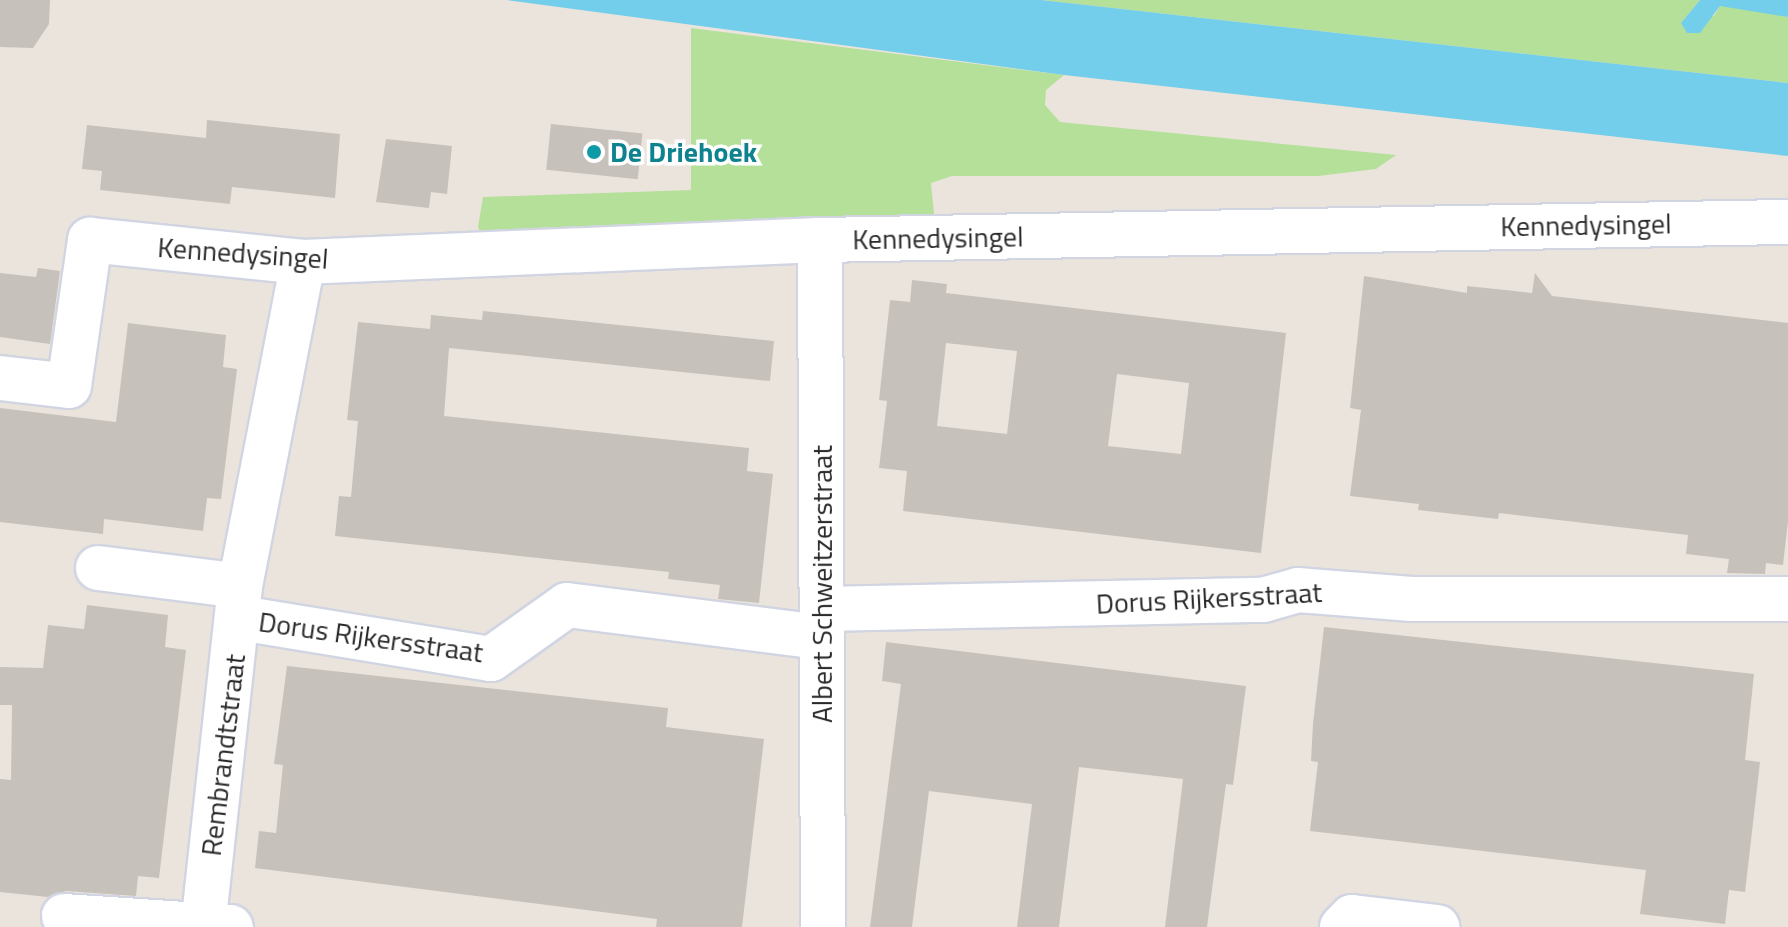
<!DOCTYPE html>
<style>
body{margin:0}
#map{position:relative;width:1788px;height:927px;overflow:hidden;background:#ebe4dc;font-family:"Titillium Web",sans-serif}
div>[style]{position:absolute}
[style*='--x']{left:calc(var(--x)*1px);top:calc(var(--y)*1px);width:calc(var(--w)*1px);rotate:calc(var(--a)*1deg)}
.green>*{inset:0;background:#b4e09a}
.water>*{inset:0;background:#72ceea}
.building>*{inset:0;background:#c6c1bb;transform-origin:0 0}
.roads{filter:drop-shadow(2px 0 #d1d5e2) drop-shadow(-2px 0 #d1d5e2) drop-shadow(0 2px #d1d5e2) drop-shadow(0 -2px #d1d5e2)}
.minor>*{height:44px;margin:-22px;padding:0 22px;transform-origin:22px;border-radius:22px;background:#fff}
.dots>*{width:22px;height:22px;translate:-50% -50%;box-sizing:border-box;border:4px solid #fff;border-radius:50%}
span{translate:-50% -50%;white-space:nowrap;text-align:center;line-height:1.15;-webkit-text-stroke:7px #fff;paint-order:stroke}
.culture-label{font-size:28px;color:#0d838f;font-weight:700}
.left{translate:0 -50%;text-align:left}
.street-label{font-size:28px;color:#292929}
</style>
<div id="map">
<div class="green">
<div style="clip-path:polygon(1041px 0,1700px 0,1681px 23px,1714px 16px,1720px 6px,1740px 5px,1788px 17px,1788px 83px)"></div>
<div style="clip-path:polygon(691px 28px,1064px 75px,1046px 90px,1045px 105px,1060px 122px,1396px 155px,1376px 169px,1318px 176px,952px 176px,931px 183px,935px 224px,484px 239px,478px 227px,483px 197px,691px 190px)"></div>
</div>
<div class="water">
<div style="clip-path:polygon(507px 0,1041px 0,1788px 83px,1788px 156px,1064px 75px)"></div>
<div style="clip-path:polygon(1700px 0,1788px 0,1788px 17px,1720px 6px,1700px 33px,1687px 33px,1681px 23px)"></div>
</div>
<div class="building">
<div style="clip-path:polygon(0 0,50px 0,49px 24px,33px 48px,0 47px)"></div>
<div style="clip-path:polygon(207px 120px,340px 134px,335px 198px,232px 187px,230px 204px,100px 190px,102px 171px,82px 169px,87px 125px,206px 138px)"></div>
<div style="left:551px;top:124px;width:92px;height:46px;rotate:6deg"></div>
<div style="clip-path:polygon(386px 139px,452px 146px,447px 194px,431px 192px,429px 208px,376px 202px)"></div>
<div style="clip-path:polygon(38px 268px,60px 271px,50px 344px,0 337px,0 273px,36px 277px)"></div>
<div style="clip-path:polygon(1535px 273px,1552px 296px,1788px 323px,1788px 521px,1783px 565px,1766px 563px,1765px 574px,1727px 573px,1729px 559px,1686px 554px,1688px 535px,1499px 513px,1498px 519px,1418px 510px,1419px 504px,1350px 496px,1361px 410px,1350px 408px,1364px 276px,1467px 293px,1467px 286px,1532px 293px)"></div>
<div style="clip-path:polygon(evenodd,912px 280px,947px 284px,946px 293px,1286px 333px,1261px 553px,903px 511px,907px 471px,879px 468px,887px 401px,879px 400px,890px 300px,910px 302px,912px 280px,946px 343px,1017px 351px,1007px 434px,937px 426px,946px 343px,912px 280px,1117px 374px,1189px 383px,1181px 454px,1108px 446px,1117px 374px)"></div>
<div style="clip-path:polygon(483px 311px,774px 341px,770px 381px,449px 348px,444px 416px,749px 448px,747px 471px,773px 474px,759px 603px,718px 599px,720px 585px,668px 579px,669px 572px,335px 536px,339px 496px,351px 497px,358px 421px,347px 420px,358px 322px,430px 329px,431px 315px,482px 320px)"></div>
<div style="clip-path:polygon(128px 323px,226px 335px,223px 367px,237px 369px,221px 499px,207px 498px,203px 531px,104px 519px,103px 534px,0 522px,0 408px,116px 422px)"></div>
<div style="clip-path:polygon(87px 605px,168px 615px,165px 647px,186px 650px,159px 878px,138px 876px,136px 896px,66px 891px,48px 897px,0 892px,0 779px,11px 780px,12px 705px,0 705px,0 667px,43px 668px,48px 625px,84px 629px)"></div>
<div style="clip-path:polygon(1324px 627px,1754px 674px,1745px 760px,1760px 762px,1749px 858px,1745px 892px,1729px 890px,1725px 924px,1640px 914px,1646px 870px,1310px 831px,1318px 762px,1311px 761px,1313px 724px)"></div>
<div style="clip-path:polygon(886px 642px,1246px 686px,1233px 785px,1226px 784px,1207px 927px,1165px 927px,1183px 779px,1079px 767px,1059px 927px,1017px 927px,1032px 804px,929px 791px,912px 927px,870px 927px,901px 684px,882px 681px)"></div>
<div style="clip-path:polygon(287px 666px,668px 708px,666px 727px,764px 739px,742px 927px,656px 927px,657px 919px,255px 868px,259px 831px,276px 833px,283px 765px,274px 764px)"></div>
</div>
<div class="roads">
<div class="minor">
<div style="--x:820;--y:240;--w:687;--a:89.75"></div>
<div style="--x:0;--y:378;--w:69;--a:6.6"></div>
<div style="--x:69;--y:386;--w:148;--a:-81.8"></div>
<div style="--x:90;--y:240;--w:214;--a:5.9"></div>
<div style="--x:303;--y:262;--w:517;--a:-2.44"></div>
<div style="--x:820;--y:240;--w:968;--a:-1.07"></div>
<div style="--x:98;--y:568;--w:143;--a:7.2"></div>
<div style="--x:823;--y:609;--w:440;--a:-1.2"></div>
<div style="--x:1263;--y:600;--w:36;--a:-16"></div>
<div style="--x:1298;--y:590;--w:114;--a:4.5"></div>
<div style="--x:1412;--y:599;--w:376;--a:0"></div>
<div style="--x:240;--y:618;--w:254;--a:9.3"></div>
<div style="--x:491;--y:659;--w:93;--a:-35.4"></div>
<div style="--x:567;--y:605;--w:256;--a:7.2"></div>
<div style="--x:64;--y:916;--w:167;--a:3.8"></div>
<div style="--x:203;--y:927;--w:343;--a:-83.8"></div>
<div style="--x:240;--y:586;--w:330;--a:-79"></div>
<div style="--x:1342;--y:927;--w:14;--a:-45"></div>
<div style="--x:1352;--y:917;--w:86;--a:6.7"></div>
</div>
</div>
<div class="dots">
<div style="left:594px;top:152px;background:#0f9aa8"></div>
</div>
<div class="culture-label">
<span class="left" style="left:610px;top:152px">De Driehoek</span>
</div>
<div class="street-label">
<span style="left:1586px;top:225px;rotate:-1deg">Kennedysingel</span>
<span style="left:938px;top:238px;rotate:-1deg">Kennedysingel</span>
<span style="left:243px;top:253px;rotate:4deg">Kennedysingel</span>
<span style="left:822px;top:584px;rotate:-90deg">Albert Schweitzerstraat</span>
<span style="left:1209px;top:598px;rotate:-3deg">Dorus Rijkersstraat</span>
<span style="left:371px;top:637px;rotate:8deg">Dorus Rijkersstraat</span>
<span style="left:223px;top:755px;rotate:-83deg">Rembrandtstraat</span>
</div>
</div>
